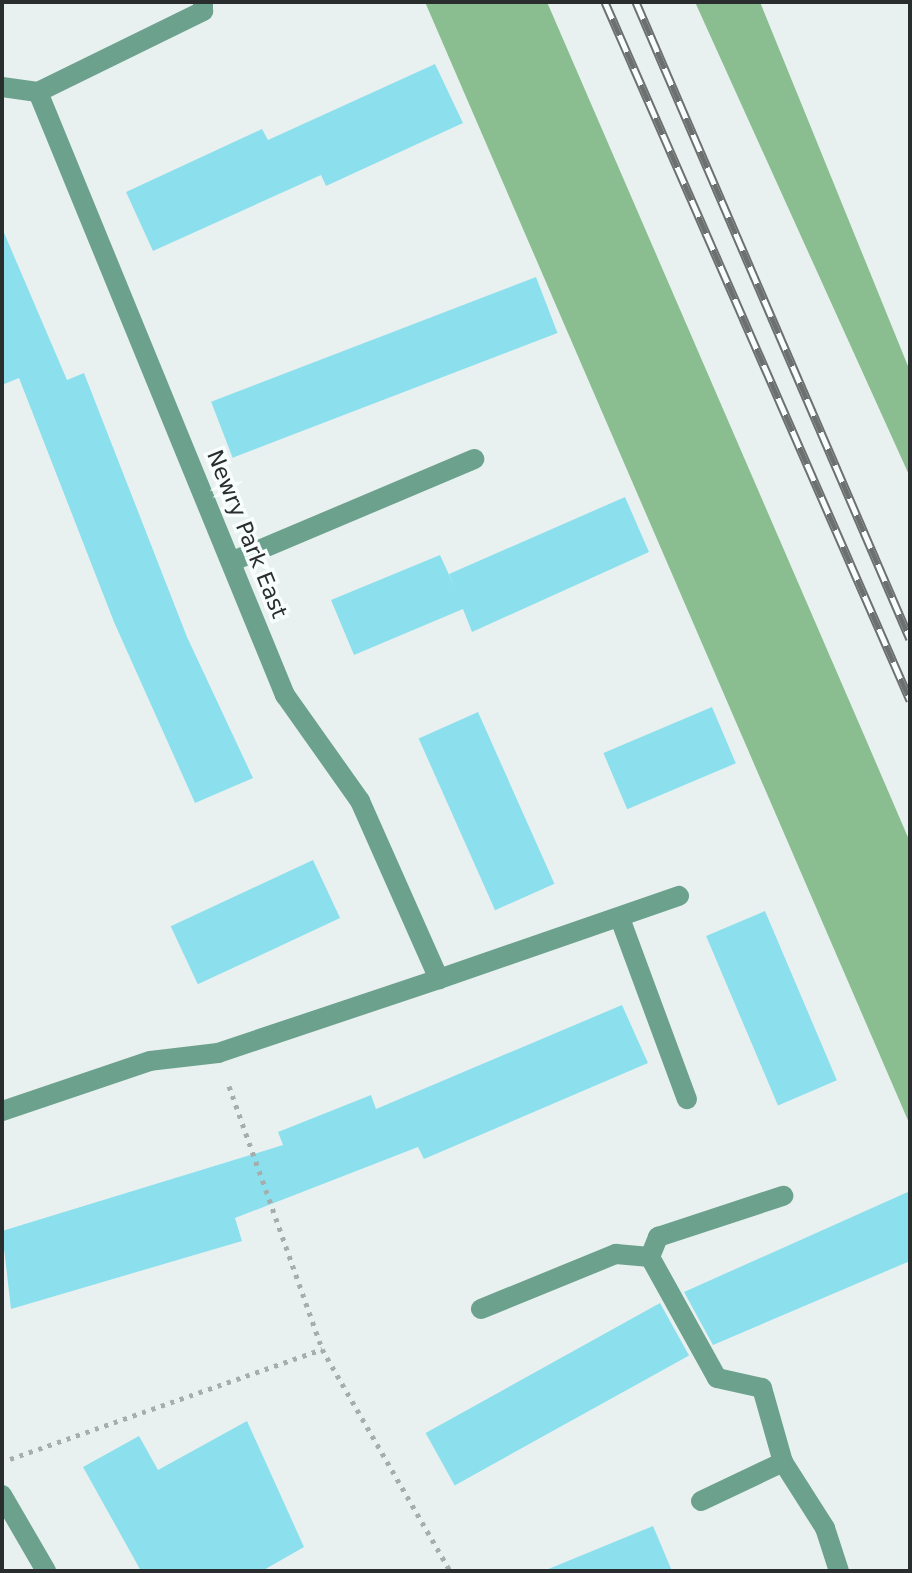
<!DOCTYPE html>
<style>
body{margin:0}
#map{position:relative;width:912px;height:1573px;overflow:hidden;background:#e9f1f0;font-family:"DejaVu Sans",sans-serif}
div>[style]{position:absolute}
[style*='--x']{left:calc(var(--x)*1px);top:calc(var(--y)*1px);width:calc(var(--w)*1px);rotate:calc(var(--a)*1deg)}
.forest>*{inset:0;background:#8abe91}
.building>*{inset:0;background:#8ce0ee;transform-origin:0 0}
.path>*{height:5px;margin-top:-2.5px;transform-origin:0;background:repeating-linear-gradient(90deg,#a6adac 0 4px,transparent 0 10px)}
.service>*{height:20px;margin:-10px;padding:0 10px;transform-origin:10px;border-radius:10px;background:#6ca28d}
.minor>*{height:20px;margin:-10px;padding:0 10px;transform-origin:10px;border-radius:10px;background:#6ca28d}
.rail>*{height:9px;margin-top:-4.5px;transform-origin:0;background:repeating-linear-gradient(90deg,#f7fefd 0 18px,#6c7170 0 36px);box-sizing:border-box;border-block:2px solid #6c7170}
span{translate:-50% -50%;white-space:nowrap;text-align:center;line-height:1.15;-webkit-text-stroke:7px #f7fefd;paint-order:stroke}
.street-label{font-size:22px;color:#2a2d2d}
.frame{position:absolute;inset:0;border:4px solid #2a2d2d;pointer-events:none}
</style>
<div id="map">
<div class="forest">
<div style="clip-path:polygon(425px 2px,547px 2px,864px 735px,910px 842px,910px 1125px)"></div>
<div style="clip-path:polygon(695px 2px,760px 2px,910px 371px,910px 477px)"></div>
</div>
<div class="building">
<div style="clip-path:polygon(435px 64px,463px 123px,326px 186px,321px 175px,153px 251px,126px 192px,262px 129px,268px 140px)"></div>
<div style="clip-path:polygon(2px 228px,67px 380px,84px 373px,187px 637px,253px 778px,195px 803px,114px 622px,19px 378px,2px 385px)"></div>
<div style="left:536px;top:277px;width:60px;height:348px;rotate:69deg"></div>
<div style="clip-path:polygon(625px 497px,649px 552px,472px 632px,463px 609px,354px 655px,331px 600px,440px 555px,456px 590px,449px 574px)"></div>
<div style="left:712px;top:707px;width:61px;height:118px;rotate:67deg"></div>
<div style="left:478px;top:712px;width:188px;height:65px;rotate:66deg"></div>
<div style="left:313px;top:860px;width:64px;height:157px;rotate:65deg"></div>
<div style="left:765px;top:911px;width:184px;height:64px;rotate:67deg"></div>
<div style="clip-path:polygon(622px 1005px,648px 1063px,424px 1159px,418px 1147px,235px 1218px,242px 1241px,11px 1309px,2px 1231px,283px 1145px,278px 1132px,371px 1095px,376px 1109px)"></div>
<div style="clip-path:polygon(910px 1191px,910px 1261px,713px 1345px,684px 1292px)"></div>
<div style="left:660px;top:1303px;width:60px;height:268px;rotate:61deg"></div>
<div style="clip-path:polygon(247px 1421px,304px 1547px,262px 1571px,141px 1571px,83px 1467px,139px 1436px,158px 1470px)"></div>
<div style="clip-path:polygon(653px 1526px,672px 1571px,546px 1571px,546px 1570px)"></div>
</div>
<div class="path">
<div style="--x:229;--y:1086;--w:279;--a:70.5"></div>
<div style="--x:10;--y:1459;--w:331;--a:-19.4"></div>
<div style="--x:322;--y:1349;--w:256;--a:60"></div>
</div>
<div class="service">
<div style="--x:481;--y:1309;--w:146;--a:-22.2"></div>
<div style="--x:616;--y:1254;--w:34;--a:5"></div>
<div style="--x:762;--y:1388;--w:46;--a:-167.5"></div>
<div style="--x:717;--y:1378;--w:138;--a:-119"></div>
<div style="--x:650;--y:1257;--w:22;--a:-68"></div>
<div style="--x:658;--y:1237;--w:132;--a:-18.2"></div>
</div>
<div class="minor">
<div style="--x:2;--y:87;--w:36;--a:8"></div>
<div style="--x:38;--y:92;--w:652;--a:67.73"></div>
<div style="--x:285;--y:695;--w:130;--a:54.7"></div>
<div style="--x:360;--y:801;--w:195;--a:66.1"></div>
<div style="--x:439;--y:979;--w:233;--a:161.5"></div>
<div style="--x:218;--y:1053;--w:68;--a:173.3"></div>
<div style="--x:150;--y:1061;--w:156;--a:161.3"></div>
<div style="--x:38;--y:92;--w:184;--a:-26.1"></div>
<div style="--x:203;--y:11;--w:9;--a:-90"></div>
<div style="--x:233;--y:561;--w:262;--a:-22.9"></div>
<div style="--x:621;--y:921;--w:190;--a:69.7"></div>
<div style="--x:439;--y:979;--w:254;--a:-19.1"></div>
<div style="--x:762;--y:1388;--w:77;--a:74.2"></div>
<div style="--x:783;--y:1462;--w:78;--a:57.5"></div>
<div style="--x:825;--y:1528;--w:45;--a:72"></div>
<div style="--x:2;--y:1495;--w:88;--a:59.9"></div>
<div style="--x:701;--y:1501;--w:91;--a:-25.4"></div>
</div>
<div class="rail">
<div style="--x:605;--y:2;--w:762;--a:66.4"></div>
<div style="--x:636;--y:2;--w:693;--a:66.73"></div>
</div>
<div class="street-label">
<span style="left:247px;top:534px;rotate:68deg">Newry Park East</span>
</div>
<div class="frame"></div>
</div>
